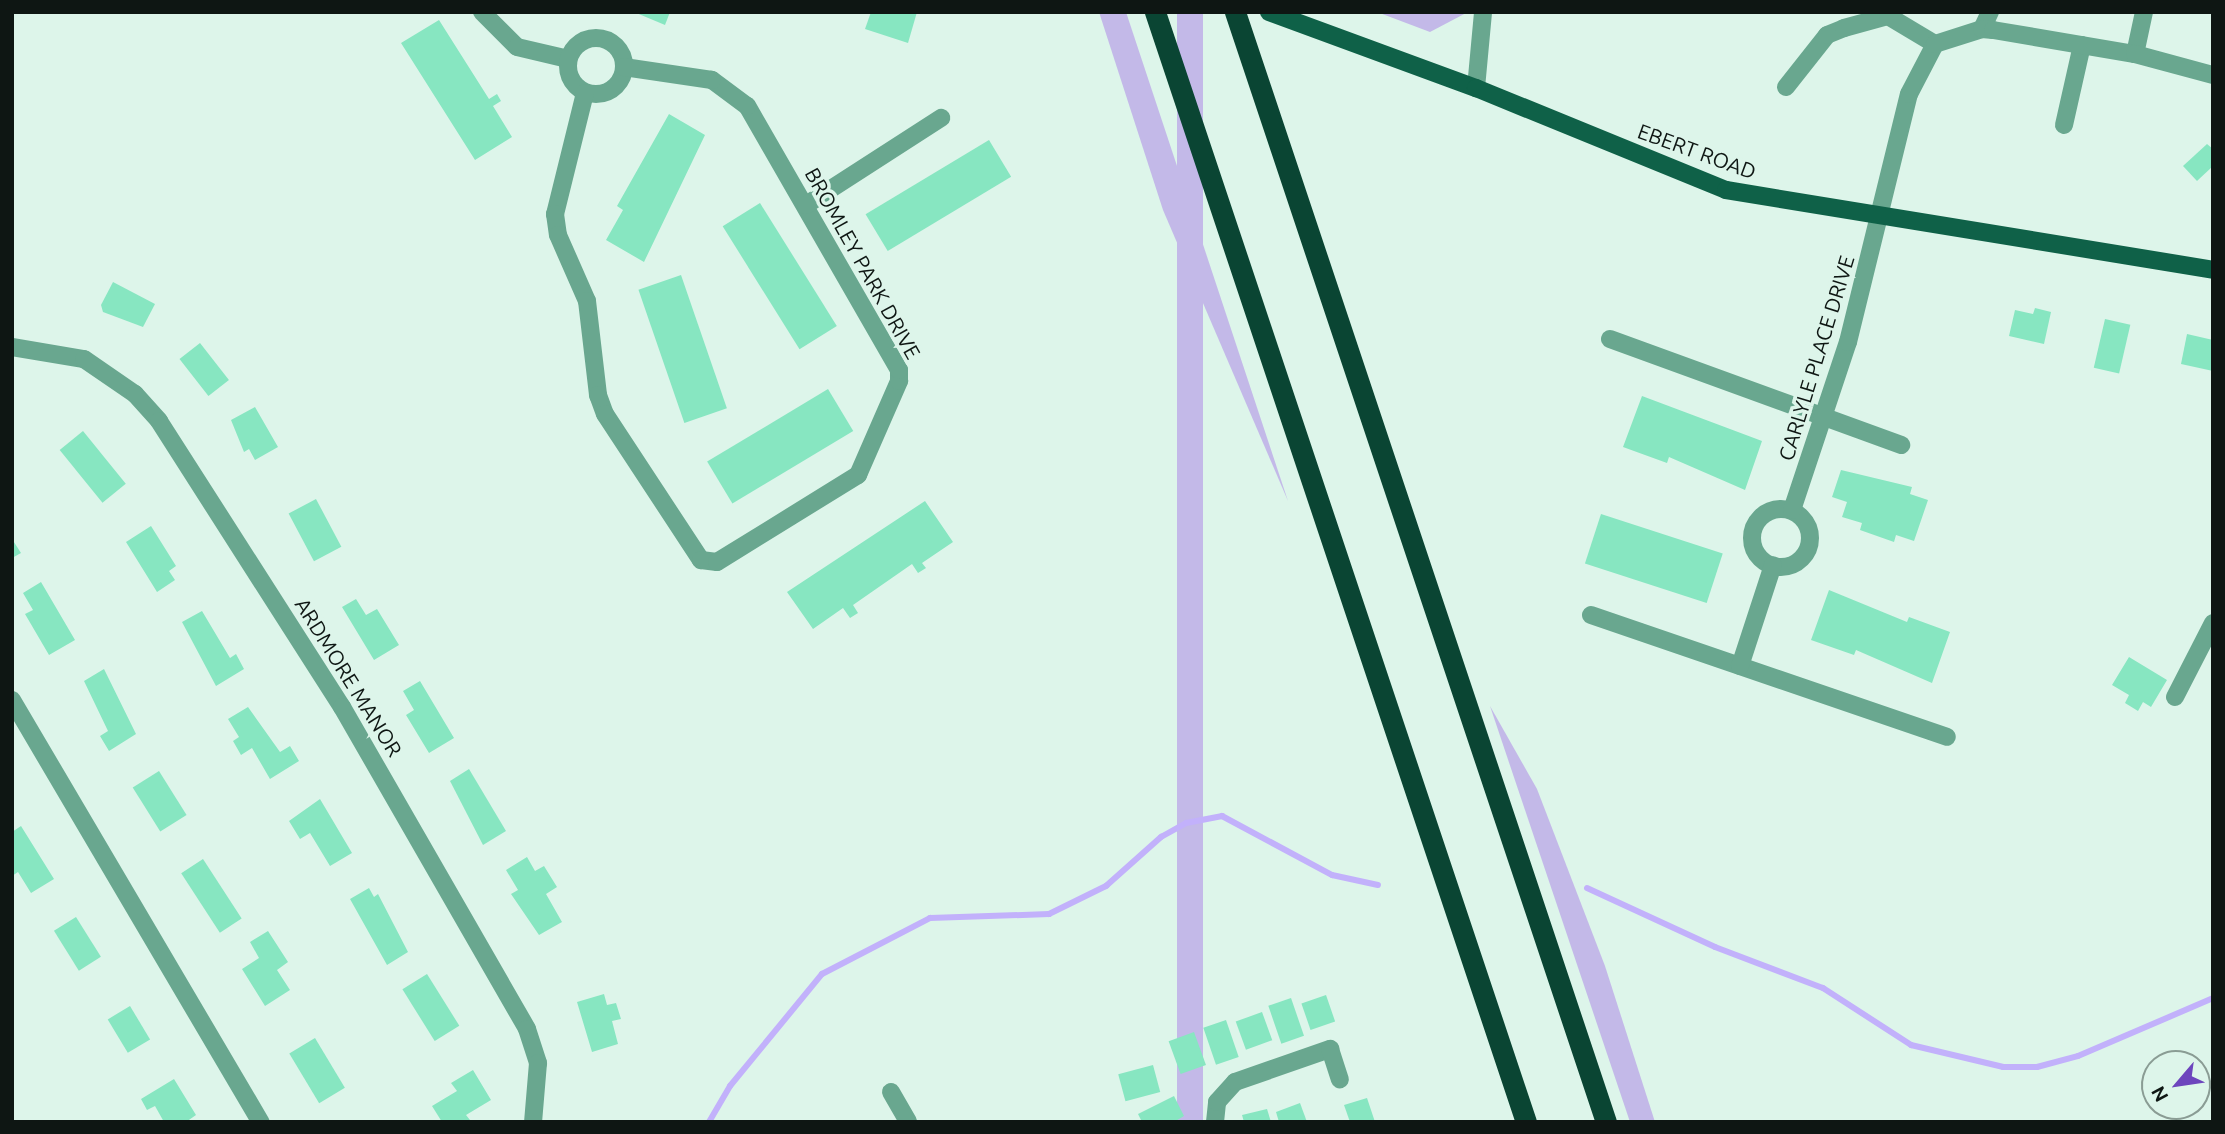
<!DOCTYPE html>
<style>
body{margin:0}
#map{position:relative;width:2225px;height:1134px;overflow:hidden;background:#ddf5ea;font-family:Ubuntu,sans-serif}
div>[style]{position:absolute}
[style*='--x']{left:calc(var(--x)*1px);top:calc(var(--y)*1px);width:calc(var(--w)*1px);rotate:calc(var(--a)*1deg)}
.green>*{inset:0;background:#c3b9e8;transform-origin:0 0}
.stream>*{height:6px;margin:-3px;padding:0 3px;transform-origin:3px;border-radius:3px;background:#c2b1fb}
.building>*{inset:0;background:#87e6c1;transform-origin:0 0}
.minor>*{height:18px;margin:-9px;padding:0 9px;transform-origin:9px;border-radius:9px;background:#69a78f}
.minor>.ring{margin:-9px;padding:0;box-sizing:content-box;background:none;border:18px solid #69a78f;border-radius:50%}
.major>*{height:18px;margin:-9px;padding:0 9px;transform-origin:9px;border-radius:9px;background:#0f6148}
.highway>*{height:21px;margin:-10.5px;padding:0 10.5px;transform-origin:10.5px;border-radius:10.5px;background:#0a4533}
span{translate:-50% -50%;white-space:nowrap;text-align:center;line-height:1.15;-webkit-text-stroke:7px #ddf5ea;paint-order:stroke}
.street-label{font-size:21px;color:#0e1613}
.frame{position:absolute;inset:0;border:14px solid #0e1613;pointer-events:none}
.north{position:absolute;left:2141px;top:1050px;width:70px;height:70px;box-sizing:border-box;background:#ddf5ea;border:2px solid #8a9c94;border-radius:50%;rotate:241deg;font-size:19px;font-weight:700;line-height:28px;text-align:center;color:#0e1613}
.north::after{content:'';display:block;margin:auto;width:24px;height:32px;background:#6d45bd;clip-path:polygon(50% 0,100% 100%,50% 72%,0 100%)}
</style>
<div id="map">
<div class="green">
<div style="clip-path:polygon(1099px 12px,1126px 12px,1288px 501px,1163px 210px)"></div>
<div style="left:1177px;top:12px;width:26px;height:1172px"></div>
<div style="clip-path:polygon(1377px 12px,1468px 12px,1430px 32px)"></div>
<div style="clip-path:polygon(1490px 706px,1537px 789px,1605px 966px,1655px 1122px,1630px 1122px)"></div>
</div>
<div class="stream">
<div style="--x:1587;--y:888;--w:141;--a:24.7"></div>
<div style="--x:1715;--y:947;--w:116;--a:20.8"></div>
<div style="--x:1823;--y:988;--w:105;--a:32.9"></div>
<div style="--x:1911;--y:1045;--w:95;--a:13.4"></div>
<div style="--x:2003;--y:1067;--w:34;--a:0"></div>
<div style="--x:2037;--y:1067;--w:42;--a:-15"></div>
<div style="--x:2078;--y:1056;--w:147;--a:-23.2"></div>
<div style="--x:709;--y:1122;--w:42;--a:-59.7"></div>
<div style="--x:730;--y:1086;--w:145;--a:-50.6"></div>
<div style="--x:822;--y:974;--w:122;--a:-27.4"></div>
<div style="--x:930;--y:918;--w:119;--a:-1.9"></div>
<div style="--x:1049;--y:914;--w:64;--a:-26.2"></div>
<div style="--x:1106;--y:886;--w:74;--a:-41.7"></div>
<div style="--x:1161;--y:837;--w:29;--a:-29"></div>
<div style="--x:1186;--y:823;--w:37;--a:-11"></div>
<div style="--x:1222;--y:816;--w:125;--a:28.2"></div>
<div style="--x:1332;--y:875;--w:47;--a:12.3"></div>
</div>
<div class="building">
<div style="clip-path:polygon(634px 12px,670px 12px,665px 25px)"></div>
<div style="clip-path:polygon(871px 12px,917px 12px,908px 43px,865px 29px)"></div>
<div style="clip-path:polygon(439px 20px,489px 99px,497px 94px,501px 101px,493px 106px,512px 137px,475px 160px,401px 43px)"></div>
<div style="clip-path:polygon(669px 114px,705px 135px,644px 262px,606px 240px,623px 210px,617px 206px)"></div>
<div style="left:989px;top:140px;width:43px;height:144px;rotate:59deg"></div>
<div style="clip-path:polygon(2207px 144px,2213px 149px,2213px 166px,2197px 181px,2183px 166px)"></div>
<div style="left:760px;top:203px;width:145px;height:44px;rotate:58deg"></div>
<div style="left:681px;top:275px;width:141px;height:45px;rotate:71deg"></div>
<div style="clip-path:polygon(113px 282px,155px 304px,143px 327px,103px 312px,101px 305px)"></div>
<div style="clip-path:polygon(2035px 308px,2051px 312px,2044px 344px,2009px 336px,2015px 310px,2033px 314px)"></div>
<div style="left:2105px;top:319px;width:26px;height:50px;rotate:13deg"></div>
<div style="clip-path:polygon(2187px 334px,2213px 340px,2213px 371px,2181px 364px)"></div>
<div style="left:200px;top:343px;width:47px;height:26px;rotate:52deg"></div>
<div style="left:828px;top:389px;width:49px;height:141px;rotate:59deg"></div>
<div style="clip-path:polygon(1642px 396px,1762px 441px,1745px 490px,1669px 457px,1667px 463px,1623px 447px)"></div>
<div style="clip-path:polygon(255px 407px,278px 447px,255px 460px,249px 449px,244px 452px,231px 420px)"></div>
<div style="left:83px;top:431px;width:68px;height:30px;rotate:51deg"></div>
<div style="clip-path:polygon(1841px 470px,1912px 487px,1910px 494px,1928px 500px,1914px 541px,1896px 535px,1894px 542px,1860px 530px,1862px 523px,1842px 517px,1847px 502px,1832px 497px)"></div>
<div style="left:316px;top:499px;width:54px;height:31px;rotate:62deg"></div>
<div style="clip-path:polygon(925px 501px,953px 542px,922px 563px,926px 568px,918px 573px,912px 564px,853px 605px,858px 613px,850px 618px,843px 608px,813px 629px,787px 592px)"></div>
<div style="left:1601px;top:514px;width:128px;height:52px;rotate:18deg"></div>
<div style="clip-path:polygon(151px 526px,176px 566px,169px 571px,175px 580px,157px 592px,126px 542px)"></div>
<div style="clip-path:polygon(12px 539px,21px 553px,12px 558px)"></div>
<div style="clip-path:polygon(41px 582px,75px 640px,49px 655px,25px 614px,33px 610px,23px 593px)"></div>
<div style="clip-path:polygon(1829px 590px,1907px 622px,1909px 617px,1950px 632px,1932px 683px,1856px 650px,1854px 655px,1811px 640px)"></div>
<div style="clip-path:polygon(356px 599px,366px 615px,377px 609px,399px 645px,374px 660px,342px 607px)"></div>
<div style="clip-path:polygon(202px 611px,230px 658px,236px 654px,244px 669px,216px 686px,182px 622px)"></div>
<div style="clip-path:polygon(2129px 657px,2167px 680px,2151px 707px,2143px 702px,2138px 711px,2125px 703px,2129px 695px,2112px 685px)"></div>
<div style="clip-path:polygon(104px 669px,136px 734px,109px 751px,100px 736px,108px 731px,84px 681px)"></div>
<div style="clip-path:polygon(420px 681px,454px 738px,429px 753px,406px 715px,414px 710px,403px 691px)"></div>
<div style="clip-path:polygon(248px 707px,280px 752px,290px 746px,299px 761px,270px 779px,252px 748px,241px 755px,233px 741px,239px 737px,228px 719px)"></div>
<div style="clip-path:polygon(469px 769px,506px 831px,483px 845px,450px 781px)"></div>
<div style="left:159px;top:771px;width:52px;height:31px;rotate:58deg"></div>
<div style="clip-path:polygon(320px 799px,352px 853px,330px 866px,310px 833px,300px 839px,289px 821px)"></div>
<div style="clip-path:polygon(21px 826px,54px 879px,31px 893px,18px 872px,12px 876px,12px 832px)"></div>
<div style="clip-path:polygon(527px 857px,535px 871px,544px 866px,557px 887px,546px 894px,562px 922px,539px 935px,511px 894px,518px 890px,506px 870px)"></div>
<div style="left:203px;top:859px;width:71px;height:26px;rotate:57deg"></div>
<div style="clip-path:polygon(369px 888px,374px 897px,378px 894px,408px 952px,387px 965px,350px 899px)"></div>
<div style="left:76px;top:917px;width:47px;height:26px;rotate:58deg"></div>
<div style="clip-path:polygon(268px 931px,288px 962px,277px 970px,290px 990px,265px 1006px,242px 969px,259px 958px,250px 942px)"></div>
<div style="left:427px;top:974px;width:61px;height:29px;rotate:58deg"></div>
<div style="clip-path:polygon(604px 994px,607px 1005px,616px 1003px,621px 1019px,612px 1021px,618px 1044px,592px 1052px,577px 1002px)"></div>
<div style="left:1326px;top:995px;width:28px;height:26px;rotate:71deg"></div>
<div style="left:1291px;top:998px;width:40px;height:24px;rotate:71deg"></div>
<div style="left:130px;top:1006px;width:39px;height:26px;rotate:59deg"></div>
<div style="left:1262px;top:1012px;width:30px;height:28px;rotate:70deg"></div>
<div style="left:1226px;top:1020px;width:39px;height:24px;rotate:71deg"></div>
<div style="left:1194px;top:1032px;width:35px;height:27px;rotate:70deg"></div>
<div style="left:315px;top:1038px;width:58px;height:30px;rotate:59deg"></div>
<div style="left:1153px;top:1065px;width:28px;height:36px;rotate:75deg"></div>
<div style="clip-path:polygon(473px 1070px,491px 1100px,466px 1115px,470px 1120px,466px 1122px,442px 1122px,432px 1106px,457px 1091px,451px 1083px)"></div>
<div style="clip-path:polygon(174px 1079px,196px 1115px,186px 1122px,164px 1122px,155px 1106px,147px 1110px,141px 1099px)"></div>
<div style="clip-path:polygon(1174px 1096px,1184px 1116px,1174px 1122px,1142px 1122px,1138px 1114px)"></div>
<div style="clip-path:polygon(1367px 1098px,1375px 1122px,1350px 1122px,1344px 1105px)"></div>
<div style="clip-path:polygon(1300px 1103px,1307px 1122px,1279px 1122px,1276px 1112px)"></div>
<div style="clip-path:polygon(1267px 1109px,1271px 1122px,1244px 1122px,1242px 1115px)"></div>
</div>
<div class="minor">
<div style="--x:482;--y:12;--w:49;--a:45"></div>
<div style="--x:517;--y:47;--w:52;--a:13.2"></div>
<div style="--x:1982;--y:29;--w:19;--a:-65"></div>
<div class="ring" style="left:568px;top:38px;width:38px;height:38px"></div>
<div style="--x:2135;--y:54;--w:43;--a:-77.9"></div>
<div style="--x:1786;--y:87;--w:66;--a:-51.7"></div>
<div style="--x:1827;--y:35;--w:18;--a:-22"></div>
<div style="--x:1844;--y:28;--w:46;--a:-15.3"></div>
<div style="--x:1888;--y:16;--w:55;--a:30.8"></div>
<div style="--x:1476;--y:88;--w:76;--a:-84.7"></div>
<div style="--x:585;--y:93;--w:125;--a:103.9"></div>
<div style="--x:555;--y:214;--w:21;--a:82"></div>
<div style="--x:558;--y:235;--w:72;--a:66.3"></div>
<div style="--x:587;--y:301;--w:95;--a:83.3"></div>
<div style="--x:598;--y:395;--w:20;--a:70"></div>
<div style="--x:605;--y:414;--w:175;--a:56.7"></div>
<div style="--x:701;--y:560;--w:16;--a:7"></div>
<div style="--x:717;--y:562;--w:166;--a:-31.7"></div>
<div style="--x:858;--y:475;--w:103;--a:-66.4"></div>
<div style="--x:899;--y:381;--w:11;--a:-90"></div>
<div style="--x:899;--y:370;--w:305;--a:-119.9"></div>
<div style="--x:747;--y:106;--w:44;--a:-143.4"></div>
<div style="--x:712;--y:80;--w:89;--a:-171.6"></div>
<div style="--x:2064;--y:125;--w:82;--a:-77.3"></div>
<div style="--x:806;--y:205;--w:161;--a:-32.8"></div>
<div style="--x:1610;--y:339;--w:310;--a:20"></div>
<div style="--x:12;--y:347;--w:73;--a:9.5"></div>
<div style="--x:84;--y:359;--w:62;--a:34.5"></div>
<div style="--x:135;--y:394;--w:36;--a:48"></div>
<div style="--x:159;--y:421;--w:340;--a:57.4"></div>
<div style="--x:342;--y:707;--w:371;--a:60.1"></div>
<div style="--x:527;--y:1029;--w:36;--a:72"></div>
<div style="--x:538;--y:1063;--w:59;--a:94.8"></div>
<div class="ring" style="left:1752px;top:509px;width:40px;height:40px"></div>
<div style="--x:1792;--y:510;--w:177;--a:-71.6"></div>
<div style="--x:1848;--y:342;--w:255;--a:-76.2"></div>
<div style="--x:1909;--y:94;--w:56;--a:-62.5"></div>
<div style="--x:1935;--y:44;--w:49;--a:-17.7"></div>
<div style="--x:1982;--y:29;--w:11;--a:5"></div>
<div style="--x:1993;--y:30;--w:144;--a:9.6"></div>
<div style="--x:2135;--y:54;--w:81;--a:15.1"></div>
<div style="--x:1591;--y:615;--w:376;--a:18.9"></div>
<div style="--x:1740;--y:666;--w:106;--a:-71.9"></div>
<div style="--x:2175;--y:697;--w:83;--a:-62.8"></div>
<div style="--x:12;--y:700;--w:490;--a:59.5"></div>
<div style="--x:891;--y:1092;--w:34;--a:60"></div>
<div style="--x:1215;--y:1122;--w:20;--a:-84"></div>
<div style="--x:1217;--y:1102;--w:27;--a:-48"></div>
<div style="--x:1235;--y:1082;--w:101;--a:-19.2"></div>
<div style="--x:1330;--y:1049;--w:32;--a:72"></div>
</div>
<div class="major">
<div style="--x:1269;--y:12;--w:221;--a:20.2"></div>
<div style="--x:1476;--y:88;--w:270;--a:22.2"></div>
<div style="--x:1726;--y:190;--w:494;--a:9.3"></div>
</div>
<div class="highway">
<div style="--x:1155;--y:12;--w:1170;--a:71.52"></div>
<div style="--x:1235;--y:12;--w:1170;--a:71.52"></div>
</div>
<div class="street-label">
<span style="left:1697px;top:151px;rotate:20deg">EBERT ROAD</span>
<span style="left:863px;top:263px;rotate:61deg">BROMLEY PARK DRIVE</span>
<span style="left:1816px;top:358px;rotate:-73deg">CARLYLE PLACE DRIVE</span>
<span style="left:349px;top:677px;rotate:58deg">ARDMORE MANOR</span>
</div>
<div class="frame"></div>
<div class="north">N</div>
</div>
